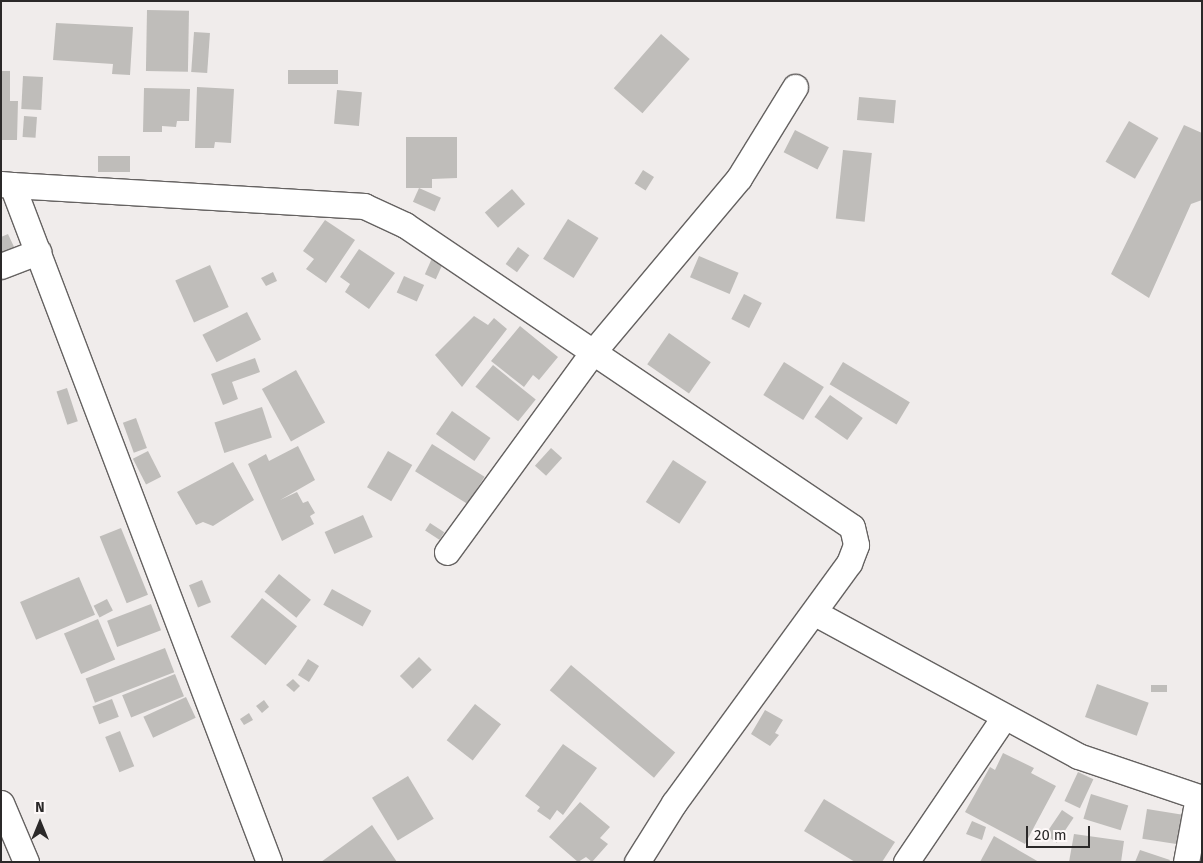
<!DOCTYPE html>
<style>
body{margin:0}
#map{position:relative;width:1203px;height:863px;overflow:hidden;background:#f0eceb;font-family:"Fira Sans",sans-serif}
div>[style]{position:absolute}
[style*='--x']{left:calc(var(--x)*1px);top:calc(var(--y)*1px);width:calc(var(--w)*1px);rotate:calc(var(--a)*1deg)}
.building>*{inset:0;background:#bfbdba;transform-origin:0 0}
.roads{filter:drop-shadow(1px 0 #656261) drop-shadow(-1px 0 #656261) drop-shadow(0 1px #656261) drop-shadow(0 -1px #656261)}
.minor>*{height:25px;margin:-12.5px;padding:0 12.5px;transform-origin:12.5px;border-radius:12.5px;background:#fff}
span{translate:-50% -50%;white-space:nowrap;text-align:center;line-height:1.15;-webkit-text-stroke:4.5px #fef9f9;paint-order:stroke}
.frame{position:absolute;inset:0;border:2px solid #2b2929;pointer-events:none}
.north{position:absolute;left:15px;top:798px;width:50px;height:50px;-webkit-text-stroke:4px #fef9f9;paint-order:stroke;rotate:0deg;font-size:14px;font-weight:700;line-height:20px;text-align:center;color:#2b2929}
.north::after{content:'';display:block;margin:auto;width:18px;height:22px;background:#2b2929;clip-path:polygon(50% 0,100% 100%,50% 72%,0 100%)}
.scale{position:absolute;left:1026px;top:826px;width:64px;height:22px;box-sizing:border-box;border:2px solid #2b2929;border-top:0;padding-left:6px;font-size:15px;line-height:18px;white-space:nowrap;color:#2b2929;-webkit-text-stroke:4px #fef9f9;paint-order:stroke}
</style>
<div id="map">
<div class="building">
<div style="left:147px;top:10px;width:42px;height:61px;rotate:1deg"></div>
<div style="clip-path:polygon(56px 23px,133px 27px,130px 75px,112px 74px,113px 64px,53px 60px)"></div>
<div style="left:194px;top:32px;width:16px;height:40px;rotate:4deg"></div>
<div style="left:661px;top:34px;width:38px;height:72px;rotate:41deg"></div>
<div style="left:338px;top:70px;width:14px;height:50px;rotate:90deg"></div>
<div style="clip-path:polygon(1px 71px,10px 71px,10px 101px,18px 101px,17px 140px,1px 140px)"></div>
<div style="left:23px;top:76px;width:20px;height:33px;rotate:3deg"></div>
<div style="clip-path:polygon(197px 87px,234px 89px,231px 143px,215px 142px,214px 148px,195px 148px)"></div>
<div style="clip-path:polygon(144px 88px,190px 89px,189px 121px,177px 121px,176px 127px,162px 126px,162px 132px,143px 132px)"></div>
<div style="left:337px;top:90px;width:25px;height:34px;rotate:5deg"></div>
<div style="left:859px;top:97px;width:37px;height:23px;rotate:5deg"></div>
<div style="left:24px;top:116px;width:13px;height:21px;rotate:4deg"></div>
<div style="left:1129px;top:121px;width:34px;height:47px;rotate:30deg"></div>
<div style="clip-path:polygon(1184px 125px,1202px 133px,1202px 200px,1191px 204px,1149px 298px,1111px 274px)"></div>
<div style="left:795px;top:130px;width:38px;height:25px;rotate:27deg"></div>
<div style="clip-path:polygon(406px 137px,457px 137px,457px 178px,432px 179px,432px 188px,406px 188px)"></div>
<div style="left:843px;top:150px;width:29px;height:69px;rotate:6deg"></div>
<div style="left:98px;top:156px;width:32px;height:16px"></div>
<div style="left:643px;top:170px;width:13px;height:16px;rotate:32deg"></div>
<div style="left:419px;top:188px;width:24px;height:15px;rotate:24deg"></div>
<div style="left:512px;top:189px;width:20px;height:36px;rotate:49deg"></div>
<div style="left:568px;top:219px;width:36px;height:47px;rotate:32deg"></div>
<div style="clip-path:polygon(325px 220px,355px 240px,326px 283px,306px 269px,314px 259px,303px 251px)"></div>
<div style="clip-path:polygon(8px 234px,15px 249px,1px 256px,1px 237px)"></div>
<div style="left:518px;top:247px;width:14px;height:21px;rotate:36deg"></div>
<div style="clip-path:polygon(359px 249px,395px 273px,369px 309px,345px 292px,350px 284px,340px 277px)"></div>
<div style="left:433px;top:256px;width:12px;height:20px;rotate:24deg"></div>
<div style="left:699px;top:256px;width:43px;height:23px;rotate:23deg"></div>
<div style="left:210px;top:265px;width:46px;height:38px;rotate:66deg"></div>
<div style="clip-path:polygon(273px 272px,277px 281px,266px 286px,261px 278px)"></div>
<div style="left:404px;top:276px;width:22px;height:18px;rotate:24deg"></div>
<div style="left:744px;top:294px;width:20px;height:28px;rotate:27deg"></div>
<div style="left:247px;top:312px;width:31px;height:50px;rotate:63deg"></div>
<div style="clip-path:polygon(474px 316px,488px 325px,494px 318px,507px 329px,462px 387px,435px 355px)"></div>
<div style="clip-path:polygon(520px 326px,558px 357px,539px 380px,533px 375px,524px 387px,491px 361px)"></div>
<div style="left:669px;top:333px;width:51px;height:38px;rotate:35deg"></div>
<div style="clip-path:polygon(255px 358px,260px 372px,232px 382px,238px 399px,223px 405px,211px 374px)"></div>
<div style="left:784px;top:362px;width:47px;height:39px;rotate:32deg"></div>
<div style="left:843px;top:362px;width:78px;height:26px;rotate:31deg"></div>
<div style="left:493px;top:365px;width:55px;height:28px;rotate:39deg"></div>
<div style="left:296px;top:370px;width:60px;height:39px;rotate:61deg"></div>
<div style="left:67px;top:388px;width:35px;height:11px;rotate:72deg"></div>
<div style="left:830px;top:395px;width:40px;height:27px;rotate:35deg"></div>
<div style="left:262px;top:407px;width:32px;height:50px;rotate:72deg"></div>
<div style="left:452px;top:411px;width:47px;height:28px;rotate:35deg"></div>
<div style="left:136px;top:418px;width:32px;height:14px;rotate:70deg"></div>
<div style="left:432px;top:444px;width:62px;height:32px;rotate:32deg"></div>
<div style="clip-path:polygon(298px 446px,315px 480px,280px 500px,297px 492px,303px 503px,308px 501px,315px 513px,310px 516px,314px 524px,282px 541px,248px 464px,266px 454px,269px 461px)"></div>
<div style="left:551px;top:448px;width:15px;height:24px;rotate:42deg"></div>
<div style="left:148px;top:451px;width:29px;height:17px;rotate:63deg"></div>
<div style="left:388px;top:451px;width:28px;height:42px;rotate:30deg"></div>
<div style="left:673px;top:460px;width:40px;height:50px;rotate:33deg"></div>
<div style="clip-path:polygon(233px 462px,254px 500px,213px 526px,203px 522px,196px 525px,177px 492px)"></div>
<div style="left:363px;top:515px;width:24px;height:42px;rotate:66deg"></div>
<div style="left:430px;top:523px;width:17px;height:9px;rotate:33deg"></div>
<div style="left:121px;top:528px;width:72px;height:23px;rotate:68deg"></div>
<div style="left:279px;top:574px;width:41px;height:23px;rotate:39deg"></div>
<div style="left:79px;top:577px;width:41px;height:64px;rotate:67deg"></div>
<div style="left:202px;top:580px;width:24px;height:14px;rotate:68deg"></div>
<div style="left:332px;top:589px;width:45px;height:18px;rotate:29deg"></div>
<div style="left:262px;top:598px;width:45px;height:50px;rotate:39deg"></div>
<div style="left:107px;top:599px;width:13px;height:15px;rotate:63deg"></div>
<div style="left:151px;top:604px;width:28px;height:47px;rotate:69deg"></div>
<div style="left:98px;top:619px;width:44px;height:37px;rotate:67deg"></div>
<div style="left:165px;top:648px;width:26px;height:85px;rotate:69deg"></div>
<div style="left:419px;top:657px;width:18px;height:27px;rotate:45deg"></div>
<div style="left:308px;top:659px;width:13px;height:19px;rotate:32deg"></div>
<div style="left:571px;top:665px;width:136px;height:33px;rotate:40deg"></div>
<div style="left:175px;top:674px;width:24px;height:57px;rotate:68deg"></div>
<div style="clip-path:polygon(293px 679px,300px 686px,294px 692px,286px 685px)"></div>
<div style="left:1097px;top:684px;width:55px;height:35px;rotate:20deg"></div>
<div style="left:1151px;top:685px;width:16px;height:7px"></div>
<div style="left:186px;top:697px;width:23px;height:47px;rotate:65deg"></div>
<div style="left:112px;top:699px;width:19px;height:21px;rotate:69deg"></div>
<div style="clip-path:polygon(264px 700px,269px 707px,262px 713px,256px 706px)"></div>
<div style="left:475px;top:704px;width:33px;height:46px;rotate:38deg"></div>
<div style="clip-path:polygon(765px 710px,783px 720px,775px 733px,779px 735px,770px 746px,751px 734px)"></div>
<div style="clip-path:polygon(249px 713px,253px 720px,244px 725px,240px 719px)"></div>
<div style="left:120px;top:731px;width:38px;height:16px;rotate:68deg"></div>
<div style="clip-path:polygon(563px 744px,597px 768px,563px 815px,557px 810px,550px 820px,537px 811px,540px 807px,525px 796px)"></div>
<div style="clip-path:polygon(1003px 753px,1034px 768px,1031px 773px,1056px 786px,1025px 844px,965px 812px,990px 767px,995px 770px)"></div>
<div style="left:1078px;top:772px;width:17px;height:32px;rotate:25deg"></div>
<div style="left:408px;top:776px;width:50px;height:42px;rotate:59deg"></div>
<div style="left:1091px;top:794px;width:39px;height:26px;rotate:17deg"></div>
<div style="clip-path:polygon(824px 799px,895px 842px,882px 862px,855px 862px,804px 831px)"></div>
<div style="clip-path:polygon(580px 802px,610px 827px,600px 838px,608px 844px,592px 862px,586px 857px,578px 862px,549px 837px)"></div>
<div style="left:1147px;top:809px;width:36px;height:30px;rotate:9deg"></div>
<div style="left:1062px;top:810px;width:14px;height:30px;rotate:34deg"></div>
<div style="clip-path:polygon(972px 821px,986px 827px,982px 840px,966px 834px)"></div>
<div style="clip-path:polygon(372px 825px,397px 862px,321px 862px)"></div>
<div style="clip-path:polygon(1074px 834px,1124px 841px,1121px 862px,1069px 862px)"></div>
<div style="clip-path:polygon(994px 836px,1039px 862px,980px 862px)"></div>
<div style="clip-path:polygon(1140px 850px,1170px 860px,1169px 862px,1135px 862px)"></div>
</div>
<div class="roads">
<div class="minor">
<div style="--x:1;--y:184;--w:11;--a:5"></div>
<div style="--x:12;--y:185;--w:724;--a:69.21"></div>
<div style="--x:12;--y:185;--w:353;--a:3.4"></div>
<div style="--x:364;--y:206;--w:45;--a:24.9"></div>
<div style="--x:405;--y:225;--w:539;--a:34.04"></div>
<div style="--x:852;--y:527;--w:18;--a:77"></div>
<div style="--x:856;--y:545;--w:19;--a:111"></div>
<div style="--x:849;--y:563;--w:297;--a:126.1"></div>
<div style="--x:674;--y:803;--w:70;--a:122.1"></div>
<div style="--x:1;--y:266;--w:40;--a:-21"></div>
<div style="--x:447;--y:552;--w:248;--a:-53.9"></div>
<div style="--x:593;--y:352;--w:227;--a:-50"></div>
<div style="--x:739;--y:178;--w:107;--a:-58.4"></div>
<div style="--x:815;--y:613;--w:299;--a:28.5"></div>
<div style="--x:1078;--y:756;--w:131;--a:18.7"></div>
<div style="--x:1;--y:803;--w:64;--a:67"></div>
<div style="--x:906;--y:862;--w:175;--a:-55.9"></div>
<div style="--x:1186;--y:862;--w:66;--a:-79.5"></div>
</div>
</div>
<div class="frame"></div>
<div class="north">N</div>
<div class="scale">20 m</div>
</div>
